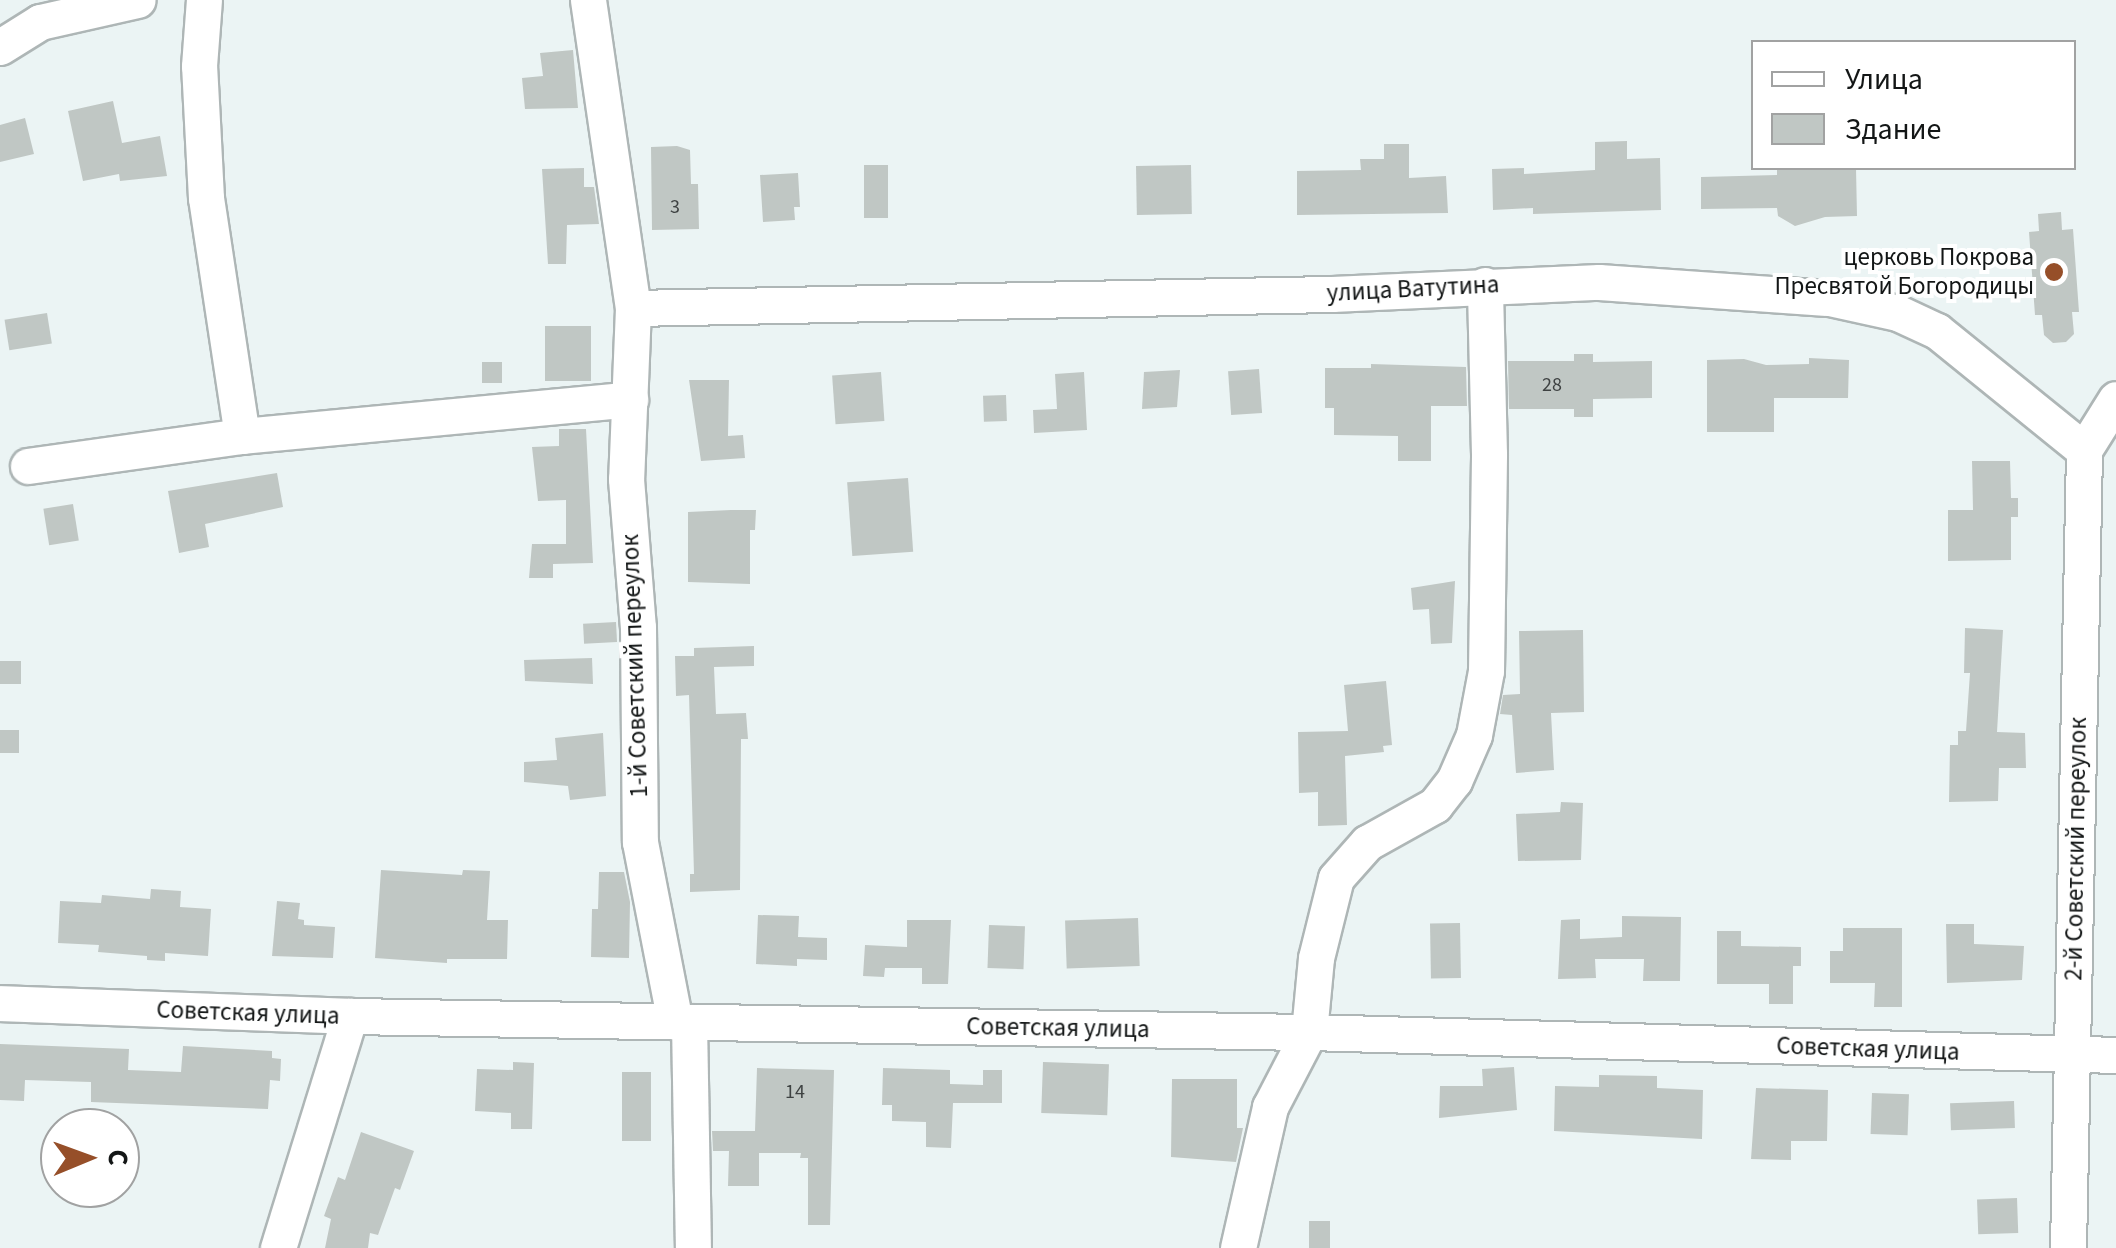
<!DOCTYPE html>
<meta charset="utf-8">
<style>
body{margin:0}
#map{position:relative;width:2116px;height:1248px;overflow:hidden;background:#ebf4f4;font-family:"Source Sans 3",sans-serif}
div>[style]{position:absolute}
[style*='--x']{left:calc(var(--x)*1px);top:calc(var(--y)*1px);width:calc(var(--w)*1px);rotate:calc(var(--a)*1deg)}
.building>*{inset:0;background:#c0c7c4;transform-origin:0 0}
.roads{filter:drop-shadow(2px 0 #aeb6b6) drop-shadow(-2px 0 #aeb6b6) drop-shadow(0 2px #aeb6b6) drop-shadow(0 -2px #aeb6b6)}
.minor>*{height:35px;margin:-17.5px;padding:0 17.5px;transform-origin:17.5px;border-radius:17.5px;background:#fff}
.dots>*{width:28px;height:28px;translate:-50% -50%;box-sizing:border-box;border:5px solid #fff;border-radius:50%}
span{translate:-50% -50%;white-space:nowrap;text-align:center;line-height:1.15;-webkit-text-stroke:8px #fff;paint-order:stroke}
.number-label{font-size:20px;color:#3e4242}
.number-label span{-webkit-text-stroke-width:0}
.poi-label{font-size:25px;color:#131616}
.right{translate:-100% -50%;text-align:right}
.street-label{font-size:25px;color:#131616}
.legend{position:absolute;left:1751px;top:40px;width:325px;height:130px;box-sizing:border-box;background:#fff;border:2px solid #a1a2a2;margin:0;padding:12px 18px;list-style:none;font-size:30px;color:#131616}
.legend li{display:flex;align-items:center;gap:20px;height:50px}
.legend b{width:50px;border:2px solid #a1a2a2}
.north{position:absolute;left:40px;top:1108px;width:100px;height:100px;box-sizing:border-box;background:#fff;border:2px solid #a1a2a2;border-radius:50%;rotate:89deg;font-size:28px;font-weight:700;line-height:40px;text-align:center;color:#131616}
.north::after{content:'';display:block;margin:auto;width:35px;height:45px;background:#964f29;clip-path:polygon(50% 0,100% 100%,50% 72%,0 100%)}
</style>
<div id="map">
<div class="building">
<div style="clip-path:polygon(573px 50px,578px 108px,525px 109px,522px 78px,543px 76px,540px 53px)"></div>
<div style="clip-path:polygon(113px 101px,122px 143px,160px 136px,167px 176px,120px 181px,119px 174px,83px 181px,68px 111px)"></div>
<div style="clip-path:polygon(25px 118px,34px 154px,0 162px,0 125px)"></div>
<div style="clip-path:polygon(1627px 141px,1627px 159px,1660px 158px,1661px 210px,1533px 214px,1533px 208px,1493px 210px,1492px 169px,1524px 168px,1524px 174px,1595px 170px,1595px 142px)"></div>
<div style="clip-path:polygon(1384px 144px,1409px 144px,1409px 178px,1446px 176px,1448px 213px,1297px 215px,1297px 171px,1361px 170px,1360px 159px,1384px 159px)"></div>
<div style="clip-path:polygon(677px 146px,690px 150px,691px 184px,698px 184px,699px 229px,652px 230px,651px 147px)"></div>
<div style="left:864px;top:165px;width:24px;height:53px"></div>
<div style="left:1191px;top:165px;width:49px;height:55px;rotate:89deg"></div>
<div style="clip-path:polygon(584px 168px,584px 187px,594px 187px,599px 224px,567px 225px,566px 264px,548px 264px,542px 169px)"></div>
<div style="clip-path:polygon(1777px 168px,1856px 168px,1857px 216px,1825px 217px,1795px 226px,1778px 216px,1777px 208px,1701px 209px,1701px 177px,1777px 175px)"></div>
<div style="clip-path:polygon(798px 173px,800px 207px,794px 207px,795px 220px,763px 222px,760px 175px)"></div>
<div style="clip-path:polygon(2061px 212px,2062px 230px,2073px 229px,2079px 312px,2072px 312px,2074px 334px,2066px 342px,2053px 343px,2044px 335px,2042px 315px,2035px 315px,2029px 232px,2039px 231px,2038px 214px)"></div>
<div style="left:47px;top:313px;width:31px;height:43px;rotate:81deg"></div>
<div style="left:591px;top:326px;width:55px;height:46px;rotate:90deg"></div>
<div style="clip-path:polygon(1574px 354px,1593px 354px,1593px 362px,1652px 361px,1652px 398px,1593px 399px,1593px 417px,1574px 417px,1574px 409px,1509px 409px,1508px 361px,1574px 361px)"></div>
<div style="clip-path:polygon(1809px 358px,1849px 360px,1848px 398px,1774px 398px,1774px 432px,1707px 432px,1707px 360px,1744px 359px,1766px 365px,1809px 364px)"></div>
<div style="left:482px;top:362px;width:20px;height:21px"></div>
<div style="clip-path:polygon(1371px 364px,1466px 367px,1467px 406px,1431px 406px,1431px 461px,1398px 461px,1398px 436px,1334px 435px,1334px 408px,1325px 408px,1325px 368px,1371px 368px)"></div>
<div style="left:1259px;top:369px;width:44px;height:31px;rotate:86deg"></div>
<div style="clip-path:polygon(1180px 370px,1177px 407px,1142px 409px,1144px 372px)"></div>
<div style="left:881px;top:372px;width:49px;height:49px;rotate:86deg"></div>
<div style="clip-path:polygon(1084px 372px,1087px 430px,1034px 433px,1033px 410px,1057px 409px,1055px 374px)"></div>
<div style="clip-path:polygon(689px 380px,729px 380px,728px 436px,743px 435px,745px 458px,701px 461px)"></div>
<div style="left:1006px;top:395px;width:26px;height:23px;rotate:88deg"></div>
<div style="clip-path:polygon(559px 429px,586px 429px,593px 563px,553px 564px,553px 578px,529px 578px,532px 544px,566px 544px,566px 500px,538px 501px,532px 447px,559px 446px)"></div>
<div style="clip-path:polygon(1972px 461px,2010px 461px,2011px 498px,2018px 498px,2018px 517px,2011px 517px,2011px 560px,1948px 561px,1948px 510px,1973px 510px)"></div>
<div style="clip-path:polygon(277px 473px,283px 507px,205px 524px,209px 547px,179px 553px,168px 491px)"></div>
<div style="left:908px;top:478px;width:74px;height:61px;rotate:86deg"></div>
<div style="left:73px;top:504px;width:37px;height:30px;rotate:81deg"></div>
<div style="clip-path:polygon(731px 510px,756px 510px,755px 530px,750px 530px,750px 584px,688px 582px,688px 512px)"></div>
<div style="clip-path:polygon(1455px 581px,1452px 643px,1431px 644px,1429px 609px,1413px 610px,1411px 588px)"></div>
<div style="left:616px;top:622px;width:20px;height:33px;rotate:87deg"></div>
<div style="clip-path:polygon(1965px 628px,2003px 630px,1997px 732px,2025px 733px,2026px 768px,1999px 768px,1998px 801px,1949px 802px,1950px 745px,1958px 745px,1958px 731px,1966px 731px,1970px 673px,1964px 673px)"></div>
<div style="clip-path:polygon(1583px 630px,1584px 712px,1551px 713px,1554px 770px,1516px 773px,1512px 715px,1500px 714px,1503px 695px,1520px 694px,1519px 631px)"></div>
<div style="clip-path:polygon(754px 646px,754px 666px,714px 667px,716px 714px,746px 713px,748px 739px,741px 739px,740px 890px,690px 892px,690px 874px,694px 874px,689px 695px,676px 696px,675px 656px,694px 656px,694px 648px)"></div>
<div style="clip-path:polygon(592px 658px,593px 684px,525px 681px,524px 660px)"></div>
<div style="left:0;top:661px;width:21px;height:23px"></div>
<div style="clip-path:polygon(1386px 681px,1392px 745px,1383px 746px,1384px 752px,1345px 756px,1347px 825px,1318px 826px,1318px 792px,1299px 793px,1298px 732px,1348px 731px,1344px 685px)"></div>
<div style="left:0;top:730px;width:19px;height:23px"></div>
<div style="clip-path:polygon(603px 733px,606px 796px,570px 800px,568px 786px,524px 782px,524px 762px,557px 760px,555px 738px)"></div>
<div style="clip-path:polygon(1561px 802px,1583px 803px,1581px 860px,1518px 861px,1516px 814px,1560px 812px)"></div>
<div style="clip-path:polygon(381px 870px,462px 875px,463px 870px,490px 871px,487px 920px,508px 920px,507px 959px,447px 959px,447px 963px,375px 958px)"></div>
<div style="clip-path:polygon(599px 872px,624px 872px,630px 902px,629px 958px,591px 957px,592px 909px,598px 909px)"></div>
<div style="clip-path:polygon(151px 889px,181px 891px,180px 907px,211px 909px,208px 956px,165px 953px,165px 961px,147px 960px,147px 956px,98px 952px,99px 945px,58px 943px,60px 901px,101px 903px,102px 895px,150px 899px)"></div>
<div style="clip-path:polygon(277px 901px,300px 903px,298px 919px,304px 920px,304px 925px,335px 927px,333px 958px,272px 956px)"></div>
<div style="clip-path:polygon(758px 915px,799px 916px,798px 937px,827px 938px,827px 960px,797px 959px,797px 966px,756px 964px)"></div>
<div style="clip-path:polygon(1622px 916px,1681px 917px,1680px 981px,1643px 981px,1644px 959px,1595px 959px,1596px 978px,1558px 979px,1561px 920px,1580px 919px,1580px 939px,1622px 937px)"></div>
<div style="left:1138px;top:918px;width:48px;height:73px;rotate:88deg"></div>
<div style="clip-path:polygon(907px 920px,951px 920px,948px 984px,922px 984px,922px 968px,885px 968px,884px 977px,863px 976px,865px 945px,907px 947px)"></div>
<div style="left:1460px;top:923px;width:55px;height:30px;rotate:89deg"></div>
<div style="clip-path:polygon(1946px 924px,1974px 924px,1974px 944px,2024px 946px,2022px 980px,1947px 983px)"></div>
<div style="left:989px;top:925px;width:36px;height:43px;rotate:2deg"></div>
<div style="clip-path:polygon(1843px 928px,1902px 928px,1902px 1007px,1874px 1007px,1875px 983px,1830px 983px,1830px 951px,1843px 951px)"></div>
<div style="clip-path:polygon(1717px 931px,1741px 931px,1741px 946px,1801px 947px,1801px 966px,1793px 966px,1793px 1004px,1769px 1004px,1769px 984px,1717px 984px)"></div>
<div style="clip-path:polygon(0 1044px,129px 1049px,128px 1070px,181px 1072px,183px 1046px,272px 1051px,272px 1058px,281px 1059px,280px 1081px,270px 1080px,268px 1109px,91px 1102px,91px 1082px,25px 1080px,24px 1101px,0 1100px)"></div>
<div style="clip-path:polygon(513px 1062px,534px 1063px,532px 1129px,511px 1129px,511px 1113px,475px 1111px,477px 1069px,513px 1070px)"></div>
<div style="left:1043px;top:1062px;width:66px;height:51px;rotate:2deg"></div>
<div style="clip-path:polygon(1514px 1067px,1517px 1110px,1439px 1118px,1440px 1086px,1483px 1086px,1482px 1069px)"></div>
<div style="clip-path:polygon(757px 1068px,834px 1070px,830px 1225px,808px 1225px,808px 1158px,800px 1158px,801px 1153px,759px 1153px,759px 1186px,728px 1186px,729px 1151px,713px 1151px,712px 1131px,755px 1131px)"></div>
<div style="clip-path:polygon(883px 1068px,950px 1070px,950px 1084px,983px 1085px,983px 1070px,1002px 1070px,1002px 1103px,953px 1103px,951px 1148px,926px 1147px,926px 1122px,892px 1121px,892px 1105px,882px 1105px)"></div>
<div style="left:622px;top:1072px;width:29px;height:69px"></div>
<div style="clip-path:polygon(1599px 1075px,1657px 1076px,1657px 1088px,1703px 1090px,1702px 1139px,1554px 1131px,1555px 1086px,1599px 1087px)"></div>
<div style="clip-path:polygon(1172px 1079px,1237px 1079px,1237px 1128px,1243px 1128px,1236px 1162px,1171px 1157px)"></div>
<div style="clip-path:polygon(1756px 1088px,1828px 1090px,1827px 1141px,1791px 1141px,1791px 1160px,1751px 1159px)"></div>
<div style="left:1872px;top:1093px;width:37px;height:41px;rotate:2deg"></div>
<div style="left:2014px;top:1101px;width:27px;height:64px;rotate:88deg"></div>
<div style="clip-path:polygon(361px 1132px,414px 1151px,400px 1190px,395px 1188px,378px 1235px,370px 1233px,368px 1248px,325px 1248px,331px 1219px,324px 1216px,338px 1177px,345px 1180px)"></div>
<div style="left:2017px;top:1198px;width:35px;height:40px;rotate:88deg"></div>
<div style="left:1330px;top:1221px;width:27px;height:21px;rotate:90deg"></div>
</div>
<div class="roads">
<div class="minor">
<div style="--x:588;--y:0;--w:311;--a:81.7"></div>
<div style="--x:633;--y:308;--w:171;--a:92.3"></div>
<div style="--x:626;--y:479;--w:148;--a:85.4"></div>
<div style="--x:638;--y:627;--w:215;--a:89.5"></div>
<div style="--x:640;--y:842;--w:183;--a:79"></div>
<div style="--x:0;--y:47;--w:47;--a:-32"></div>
<div style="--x:40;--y:22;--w:100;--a:-12.7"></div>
<div style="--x:633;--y:308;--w:699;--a:-1.15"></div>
<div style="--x:1332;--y:294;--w:267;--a:-2.6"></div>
<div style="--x:1599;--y:282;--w:231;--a:4"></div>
<div style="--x:1829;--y:298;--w:71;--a:12.3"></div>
<div style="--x:1898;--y:313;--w:43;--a:24.8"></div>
<div style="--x:1937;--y:331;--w:189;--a:39"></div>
<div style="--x:2084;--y:450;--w:60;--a:-57.9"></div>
<div style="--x:242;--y:436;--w:390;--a:-5.4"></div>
<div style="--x:28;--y:466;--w:216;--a:-8"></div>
<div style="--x:242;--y:436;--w:241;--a:-98.6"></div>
<div style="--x:206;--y:198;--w:132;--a:-93"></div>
<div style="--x:199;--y:66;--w:66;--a:-85.7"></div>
<div style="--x:0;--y:1003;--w:350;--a:2.1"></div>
<div style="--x:350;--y:1016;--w:959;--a:0.96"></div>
<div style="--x:1309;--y:1032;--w:807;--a:1.63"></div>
<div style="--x:689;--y:1022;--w:226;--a:89"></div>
<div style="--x:278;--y:1248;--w:243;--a:-72.8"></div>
<div style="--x:1238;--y:1248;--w:145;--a:-77.2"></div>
<div style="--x:1270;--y:1107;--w:85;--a:-62.5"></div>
<div style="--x:1309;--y:1032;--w:74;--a:-84.6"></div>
<div style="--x:1316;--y:958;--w:82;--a:-76"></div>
<div style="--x:1336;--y:878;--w:47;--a:-48.5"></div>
<div style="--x:1367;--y:843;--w:78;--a:-29.2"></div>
<div style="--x:1435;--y:805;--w:31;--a:-52"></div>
<div style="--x:1454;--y:781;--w:50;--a:-66.5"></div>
<div style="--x:1474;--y:735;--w:65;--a:-79.4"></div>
<div style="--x:1486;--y:671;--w:217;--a:-89.2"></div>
<div style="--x:1489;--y:454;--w:169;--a:-91.4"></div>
<div style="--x:2068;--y:1248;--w:798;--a:-88.85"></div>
</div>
</div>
<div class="dots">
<div style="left:2054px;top:272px;background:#964f29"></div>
</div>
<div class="number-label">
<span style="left:675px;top:207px">3</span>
<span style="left:1552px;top:385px">28</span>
<span style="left:795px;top:1092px">14</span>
</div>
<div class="poi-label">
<span class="right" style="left:2034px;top:272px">церковь Покрова<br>Пресвятой Богородицы</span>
</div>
<div class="street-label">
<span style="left:1413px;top:289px;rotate:-3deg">улица Ватутина</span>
<span style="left:635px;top:666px;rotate:-92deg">1-й Советский переулок</span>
<span style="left:2076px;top:849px;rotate:-89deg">2-й Советский переулок</span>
<span style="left:248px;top:1013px;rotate:2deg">Советская улица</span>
<span style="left:1058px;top:1028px;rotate:1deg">Советская улица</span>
<span style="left:1868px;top:1049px;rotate:2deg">Советская улица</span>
</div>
<ul class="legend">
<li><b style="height:12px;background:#fff"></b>Улица</li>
<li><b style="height:28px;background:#c0c7c4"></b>Здание</li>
</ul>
<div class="north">С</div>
</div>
